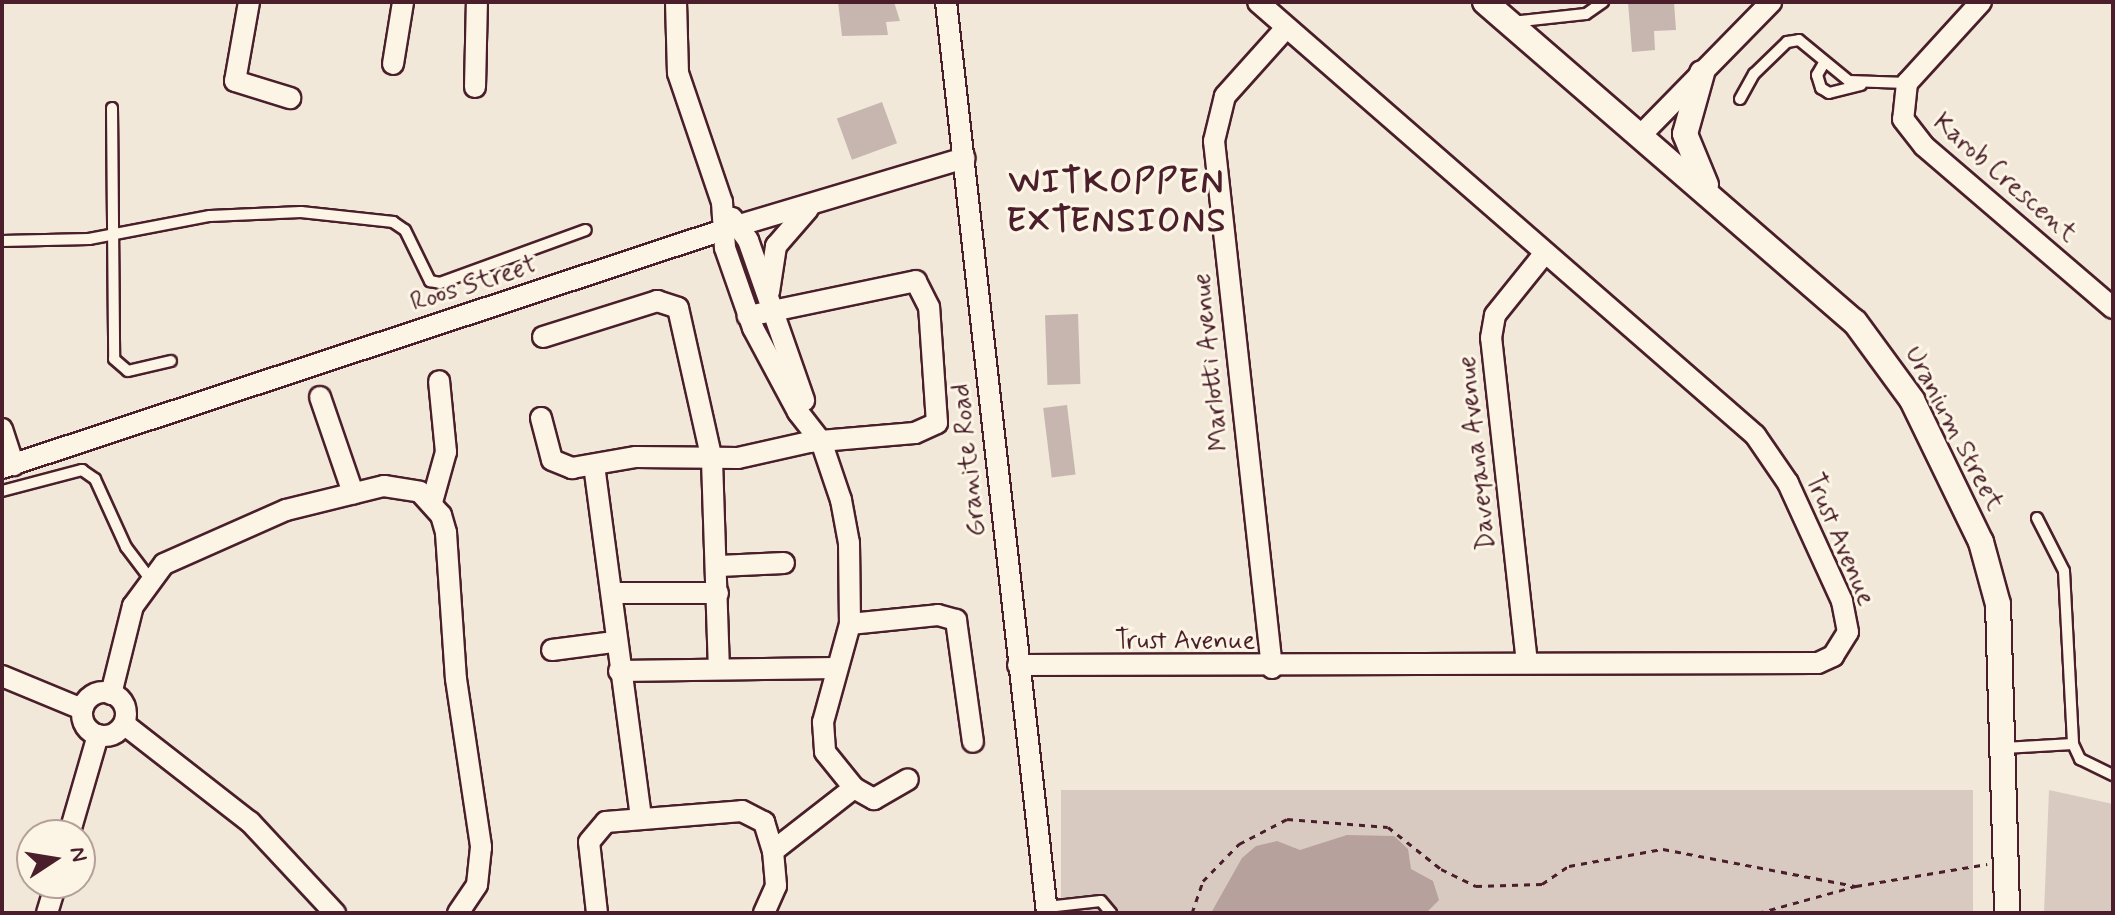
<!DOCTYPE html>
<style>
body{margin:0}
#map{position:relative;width:2115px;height:915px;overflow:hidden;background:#f1e8da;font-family:Mynerve,sans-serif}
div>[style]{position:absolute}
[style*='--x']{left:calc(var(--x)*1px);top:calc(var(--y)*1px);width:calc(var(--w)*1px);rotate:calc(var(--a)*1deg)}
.green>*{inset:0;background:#d8cac0;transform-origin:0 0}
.water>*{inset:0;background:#b6a19c}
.building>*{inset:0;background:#c7b6af;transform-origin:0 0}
.path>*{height:3px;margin-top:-1.5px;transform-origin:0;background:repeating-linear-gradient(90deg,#4a1f2b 0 6px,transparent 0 12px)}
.roads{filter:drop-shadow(2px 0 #4a1f2b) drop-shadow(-2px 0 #4a1f2b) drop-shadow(0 2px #4a1f2b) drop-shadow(0 -2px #4a1f2b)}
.service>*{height:10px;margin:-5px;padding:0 5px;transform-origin:5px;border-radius:5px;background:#fcf5e5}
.minor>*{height:20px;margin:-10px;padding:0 10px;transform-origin:10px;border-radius:10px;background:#fcf5e5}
.minor>.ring{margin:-10px;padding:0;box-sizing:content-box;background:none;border:20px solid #fcf5e5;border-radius:50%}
.tertiary>*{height:24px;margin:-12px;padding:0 12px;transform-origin:12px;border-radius:12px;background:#fcf5e5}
span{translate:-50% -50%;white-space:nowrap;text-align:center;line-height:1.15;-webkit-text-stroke:6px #fcf5e5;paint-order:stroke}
.street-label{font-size:26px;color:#4a1f2b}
.district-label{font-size:34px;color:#4a1f2b;font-weight:700;letter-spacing:2px}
.frame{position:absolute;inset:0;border:4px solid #4a1f2b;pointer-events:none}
.north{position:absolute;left:16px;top:819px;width:80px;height:80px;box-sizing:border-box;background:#fcf5e5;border:2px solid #b59f9b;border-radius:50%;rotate:78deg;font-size:22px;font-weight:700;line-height:32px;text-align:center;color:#4a1f2b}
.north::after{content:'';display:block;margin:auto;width:28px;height:36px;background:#4a1f2b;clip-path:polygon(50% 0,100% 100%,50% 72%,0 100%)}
</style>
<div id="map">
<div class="green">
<div style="left:1973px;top:790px;width:123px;height:912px;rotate:90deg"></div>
<div style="clip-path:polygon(2049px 790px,2113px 804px,2113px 913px,2044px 913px)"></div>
</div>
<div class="water">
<div style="clip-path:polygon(1347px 835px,1394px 836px,1408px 849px,1411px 869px,1433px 881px,1439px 900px,1426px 913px,1211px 913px,1242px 858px,1256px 846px,1277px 841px,1300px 850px)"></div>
</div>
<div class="building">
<div style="clip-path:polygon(838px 2px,894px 2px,900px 21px,886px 22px,888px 35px,842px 36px)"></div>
<div style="clip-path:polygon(1628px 2px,1674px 2px,1676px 30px,1654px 31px,1655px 50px,1632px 52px)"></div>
<div style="left:882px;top:102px;width:44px;height:48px;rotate:70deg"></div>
<div style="left:1078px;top:314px;width:70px;height:33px;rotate:88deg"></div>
<div style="left:1067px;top:405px;width:70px;height:24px;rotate:83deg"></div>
</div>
<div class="path">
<div style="--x:1192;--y:913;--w:34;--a:-71"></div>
<div style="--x:1203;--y:881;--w:52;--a:-45.8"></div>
<div style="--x:1239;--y:844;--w:54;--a:-27.5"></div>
<div style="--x:1287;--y:819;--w:101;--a:4.5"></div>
<div style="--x:1388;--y:827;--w:68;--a:38.4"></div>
<div style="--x:1441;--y:869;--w:39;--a:26"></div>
<div style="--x:1476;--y:886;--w:66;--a:-1.7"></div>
<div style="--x:1542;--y:884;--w:32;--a:-34"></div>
<div style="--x:1569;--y:866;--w:96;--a:-10.3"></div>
<div style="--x:1663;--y:849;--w:197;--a:10.9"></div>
<div style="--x:1758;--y:913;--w:102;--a:-15.4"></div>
<div style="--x:1856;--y:886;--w:133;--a:-9.5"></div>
</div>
<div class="roads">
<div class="service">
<div style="--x:1512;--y:22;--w:74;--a:-6.2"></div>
<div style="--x:1586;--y:14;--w:21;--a:-35"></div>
<div style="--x:1824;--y:63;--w:14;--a:120"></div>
<div style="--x:1817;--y:75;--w:14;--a:73"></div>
<div style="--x:1821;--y:88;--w:9;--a:32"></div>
<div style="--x:1829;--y:93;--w:33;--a:-14"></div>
<div style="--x:1740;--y:99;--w:29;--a:-61"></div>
<div style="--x:1754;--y:74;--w:46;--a:-44.1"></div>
<div style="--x:1787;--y:42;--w:12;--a:-9"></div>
<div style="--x:1799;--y:40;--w:65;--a:39.4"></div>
<div style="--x:1849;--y:81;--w:58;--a:2"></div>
<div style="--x:112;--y:108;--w:251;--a:89.5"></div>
<div style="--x:114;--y:359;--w:18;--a:41"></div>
<div style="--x:128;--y:371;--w:44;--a:-13.1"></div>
<div style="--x:2;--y:241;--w:87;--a:-1.3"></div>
<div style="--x:89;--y:239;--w:123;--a:-10.8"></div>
<div style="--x:210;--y:216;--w:91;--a:-2.5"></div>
<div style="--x:301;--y:212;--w:93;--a:6.2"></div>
<div style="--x:393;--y:222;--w:14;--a:34"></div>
<div style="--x:405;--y:230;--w:57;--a:63.9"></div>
<div style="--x:430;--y:281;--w:10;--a:11"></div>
<div style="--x:440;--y:283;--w:155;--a:-20"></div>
<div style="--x:2;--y:491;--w:83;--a:-14.7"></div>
<div style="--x:82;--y:470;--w:16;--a:35"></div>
<div style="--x:95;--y:479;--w:75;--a:65.5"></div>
<div style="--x:126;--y:547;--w:38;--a:53"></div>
<div style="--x:2037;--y:518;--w:59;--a:63"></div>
<div style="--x:2064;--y:571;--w:173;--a:87"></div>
<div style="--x:2073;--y:744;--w:17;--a:65"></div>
<div style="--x:2080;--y:759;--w:37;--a:26"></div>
<div style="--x:2004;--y:748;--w:69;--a:-3.3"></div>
<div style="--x:1047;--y:907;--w:54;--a:-6.3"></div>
<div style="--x:1101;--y:901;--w:16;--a:50"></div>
</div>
<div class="minor">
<div style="--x:249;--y:2;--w:80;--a:100"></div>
<div style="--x:235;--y:81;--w:58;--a:17.2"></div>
<div style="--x:676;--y:2;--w:71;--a:88.4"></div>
<div style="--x:678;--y:73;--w:136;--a:71.2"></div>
<div style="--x:722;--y:202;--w:46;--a:86.3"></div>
<div style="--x:725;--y:248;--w:85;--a:70.7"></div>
<div style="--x:753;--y:328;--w:95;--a:61.8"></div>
<div style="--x:798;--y:412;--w:37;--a:52"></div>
<div style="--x:821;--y:441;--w:62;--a:71.3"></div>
<div style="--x:841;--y:500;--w:44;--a:79.5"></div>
<div style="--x:849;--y:543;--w:81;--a:89.3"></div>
<div style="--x:850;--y:624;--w:102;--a:105.4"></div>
<div style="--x:823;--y:722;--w:30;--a:86"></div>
<div style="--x:825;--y:752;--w:46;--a:51.1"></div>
<div style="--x:854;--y:788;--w:23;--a:29"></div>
<div style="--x:874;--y:799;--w:39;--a:-30"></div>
<div style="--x:946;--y:2;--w:917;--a:83.67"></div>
<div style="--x:1981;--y:2;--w:110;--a:132.4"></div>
<div style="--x:1907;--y:83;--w:36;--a:96"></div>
<div style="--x:1903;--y:119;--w:34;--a:52"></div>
<div style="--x:1924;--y:146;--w:249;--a:40.6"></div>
<div style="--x:393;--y:64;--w:63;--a:-80.8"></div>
<div style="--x:475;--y:87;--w:85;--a:-88.7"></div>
<div style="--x:1639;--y:137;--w:189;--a:-45.6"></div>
<div style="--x:732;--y:218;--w:27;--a:54"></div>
<div style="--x:748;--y:240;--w:170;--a:70.7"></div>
<div style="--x:769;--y:292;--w:47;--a:-81.3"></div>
<div style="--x:776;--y:246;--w:49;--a:-49.1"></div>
<div style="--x:543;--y:337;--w:120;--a:-17.5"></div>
<div style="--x:657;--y:301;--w:22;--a:18"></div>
<div style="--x:678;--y:308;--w:156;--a:77.4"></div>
<div style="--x:712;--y:460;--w:209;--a:88.1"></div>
<div style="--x:320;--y:397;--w:102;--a:71"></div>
<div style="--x:541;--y:418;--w:43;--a:75.3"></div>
<div style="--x:552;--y:460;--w:22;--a:22"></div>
<div style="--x:572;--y:468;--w:65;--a:-9.8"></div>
<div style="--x:636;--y:457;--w:102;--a:0.6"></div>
<div style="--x:738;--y:458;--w:73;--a:-12.7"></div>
<div style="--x:809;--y:442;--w:106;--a:-4.9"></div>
<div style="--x:915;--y:433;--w:24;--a:-24"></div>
<div style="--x:937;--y:423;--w:116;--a:-93.9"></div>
<div style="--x:929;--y:307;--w:29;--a:-117"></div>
<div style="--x:916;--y:281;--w:172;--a:168.2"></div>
<div style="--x:2;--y:429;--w:38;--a:72"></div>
<div style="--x:594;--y:465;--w:357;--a:82.4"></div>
<div style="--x:2;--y:468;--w:759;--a:-18.27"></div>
<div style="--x:723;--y:230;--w:252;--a:-16.6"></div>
<div style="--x:432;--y:502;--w:52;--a:-74.4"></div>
<div style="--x:446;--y:452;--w:71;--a:-95.6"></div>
<div style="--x:719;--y:566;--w:65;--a:-2.6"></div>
<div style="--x:614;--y:593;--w:104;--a:0"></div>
<div style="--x:850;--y:624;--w:88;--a:-5.8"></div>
<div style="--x:938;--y:615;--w:19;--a:16"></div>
<div style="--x:956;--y:620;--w:123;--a:82.1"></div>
<div style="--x:552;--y:650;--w:63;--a:-7.4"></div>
<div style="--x:1527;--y:663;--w:327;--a:-96.3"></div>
<div style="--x:1491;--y:338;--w:23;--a:-80"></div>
<div style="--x:1495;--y:315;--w:78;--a:-51.2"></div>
<div style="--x:1018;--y:665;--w:800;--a:-0.14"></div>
<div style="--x:1818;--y:663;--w:17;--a:-25"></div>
<div style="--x:1833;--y:656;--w:28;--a:-58"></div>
<div style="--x:1848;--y:632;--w:32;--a:-101"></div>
<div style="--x:1842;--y:601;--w:130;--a:-114.6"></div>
<div style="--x:1788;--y:483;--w:58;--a:-124.5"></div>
<div style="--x:1755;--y:435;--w:659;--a:-138.94"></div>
<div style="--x:1272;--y:668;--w:530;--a:-96.28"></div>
<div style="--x:1214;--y:141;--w:46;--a:-76.3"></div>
<div style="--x:1225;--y:96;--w:91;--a:-48.1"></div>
<div style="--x:619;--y:671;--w:217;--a:-0.8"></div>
<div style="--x:2;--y:676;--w:87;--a:22.4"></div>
<div class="ring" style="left:82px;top:692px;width:24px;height:24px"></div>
<div style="--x:111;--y:694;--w:91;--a:-76"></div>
<div style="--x:133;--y:606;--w:52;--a:-53.6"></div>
<div style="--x:164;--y:564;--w:133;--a:-23.9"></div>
<div style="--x:286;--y:510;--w:101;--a:-13.8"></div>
<div style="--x:384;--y:486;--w:36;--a:9"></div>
<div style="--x:420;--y:492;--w:31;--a:48"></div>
<div style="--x:441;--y:515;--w:19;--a:74"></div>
<div style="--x:446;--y:533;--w:146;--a:86.1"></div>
<div style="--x:456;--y:679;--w:170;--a:81.5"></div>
<div style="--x:481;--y:847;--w:38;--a:96"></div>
<div style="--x:477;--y:885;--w:34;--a:124"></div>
<div style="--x:124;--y:724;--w:160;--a:37.9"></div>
<div style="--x:250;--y:822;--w:125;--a:47"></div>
<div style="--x:69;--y:835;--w:104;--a:-73.8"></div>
<div style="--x:773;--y:851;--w:103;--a:-37.9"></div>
<div style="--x:47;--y:913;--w:31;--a:-73"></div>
<div style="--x:597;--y:913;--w:71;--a:-96.4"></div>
<div style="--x:589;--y:842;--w:26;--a:-50"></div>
<div style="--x:606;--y:822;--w:136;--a:-4.6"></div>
<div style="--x:742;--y:811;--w:25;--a:27"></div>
<div style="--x:764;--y:822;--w:30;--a:73"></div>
<div style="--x:773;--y:851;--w:35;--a:85"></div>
<div style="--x:776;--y:886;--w:30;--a:114"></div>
</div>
<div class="tertiary">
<div style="--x:1485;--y:2;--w:489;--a:40.9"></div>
<div style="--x:1855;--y:322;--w:97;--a:53.8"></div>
<div style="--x:1912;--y:400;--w:158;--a:64.1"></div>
<div style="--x:1981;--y:542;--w:64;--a:74.7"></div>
<div style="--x:1998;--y:604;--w:309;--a:88.3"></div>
<div style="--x:1702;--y:73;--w:63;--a:105.6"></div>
<div style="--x:1685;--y:134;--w:55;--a:67.6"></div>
</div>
</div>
<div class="street-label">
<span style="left:2004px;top:179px;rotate:41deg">Karob Crescent</span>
<span style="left:474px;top:285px;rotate:-18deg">Roos Street</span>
<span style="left:1212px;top:362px;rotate:-96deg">Marlotti Avenue</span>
<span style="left:1953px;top:429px;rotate:62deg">Uranium Street</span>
<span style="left:1478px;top:453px;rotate:-96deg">Daveyana Avenue</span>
<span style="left:970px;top:460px;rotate:-96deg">Granite Road</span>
<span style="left:1839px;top:540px;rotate:67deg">Trust Avenue</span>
<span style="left:1185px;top:642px">Trust Avenue</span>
</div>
<div class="district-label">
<span style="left:1117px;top:202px">WITKOPPEN<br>EXTENSIONS</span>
</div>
<div class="frame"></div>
<div class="north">N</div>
</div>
